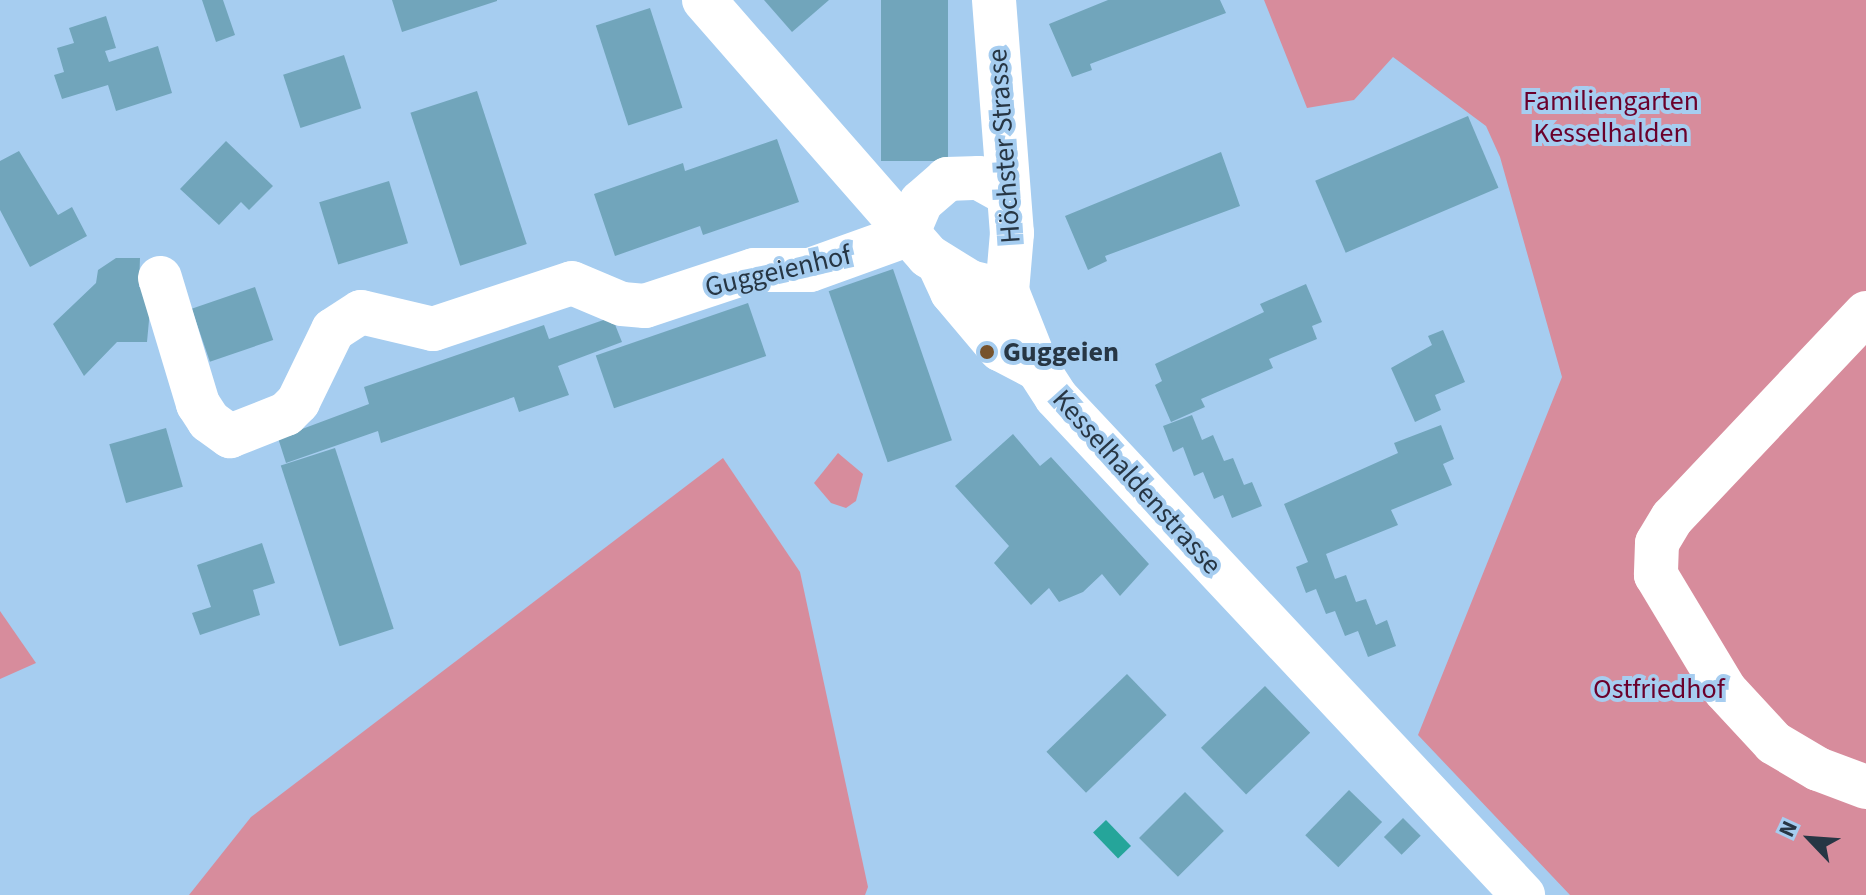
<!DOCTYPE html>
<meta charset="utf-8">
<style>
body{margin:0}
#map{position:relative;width:1866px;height:895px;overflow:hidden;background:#a6cdf0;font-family:"Source Sans 3",sans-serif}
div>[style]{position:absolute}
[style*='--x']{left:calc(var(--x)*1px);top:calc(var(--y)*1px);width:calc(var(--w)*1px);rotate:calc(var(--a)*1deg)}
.green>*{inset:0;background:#d78c9c}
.water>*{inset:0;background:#25a59a;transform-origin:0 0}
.building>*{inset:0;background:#71a5bb;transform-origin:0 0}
.minor>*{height:44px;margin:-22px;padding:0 22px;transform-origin:22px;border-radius:22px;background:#fff}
.dots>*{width:22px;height:22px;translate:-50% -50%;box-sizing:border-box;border:4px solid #a6cdf0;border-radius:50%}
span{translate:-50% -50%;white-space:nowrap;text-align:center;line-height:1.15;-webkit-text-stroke:8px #a6cdf0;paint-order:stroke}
.park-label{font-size:28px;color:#6a002b}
.street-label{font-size:28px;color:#273644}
.poi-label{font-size:28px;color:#273644;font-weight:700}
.left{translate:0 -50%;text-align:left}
.north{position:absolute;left:1770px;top:799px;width:80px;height:80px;-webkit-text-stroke:6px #a6cdf0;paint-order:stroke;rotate:295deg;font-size:22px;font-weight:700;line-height:32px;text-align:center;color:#273644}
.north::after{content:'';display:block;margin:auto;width:28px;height:36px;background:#273644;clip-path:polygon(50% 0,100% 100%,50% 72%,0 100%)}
</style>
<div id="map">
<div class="green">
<div style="clip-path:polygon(1264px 0,1866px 0,1866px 895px,1570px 895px,1418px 735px,1562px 377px,1500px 157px,1486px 126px,1393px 57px,1354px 100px,1307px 108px)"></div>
<div style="clip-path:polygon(838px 453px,863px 474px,856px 501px,846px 508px,831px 503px,814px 483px)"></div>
<div style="clip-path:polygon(723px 458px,800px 572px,868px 887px,865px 895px,189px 895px,251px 817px)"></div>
<div style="clip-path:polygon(0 611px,36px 663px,0 679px)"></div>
</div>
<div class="water">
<div style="left:1106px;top:820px;width:36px;height:18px;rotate:46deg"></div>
</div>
<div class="building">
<div style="clip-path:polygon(202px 0,223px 0,235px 35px,216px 42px)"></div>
<div style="clip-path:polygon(392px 0,497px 0,497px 1px,402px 32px)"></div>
<div style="clip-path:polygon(764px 0,829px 0,792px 32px)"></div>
<div style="left:881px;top:0;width:67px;height:161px"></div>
<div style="clip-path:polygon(1108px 0,1220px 0,1226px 13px,1090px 64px,1092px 70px,1072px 77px,1049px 24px)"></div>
<div style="left:650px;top:8px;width:105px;height:57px;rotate:72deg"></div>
<div style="clip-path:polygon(106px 16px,116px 48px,105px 51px,109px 62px,158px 46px,172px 93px,116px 111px,108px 85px,62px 99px,54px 75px,64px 72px,57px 48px,74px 43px,69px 28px)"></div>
<div style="left:344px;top:55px;width:56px;height:64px;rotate:72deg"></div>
<div style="left:477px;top:91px;width:161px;height:70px;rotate:72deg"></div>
<div style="left:1468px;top:116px;width:78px;height:166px;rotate:67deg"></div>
<div style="clip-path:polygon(777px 139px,799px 202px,703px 235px,700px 226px,615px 256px,594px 194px,683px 163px,685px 171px)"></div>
<div style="clip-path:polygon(226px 141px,273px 186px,249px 210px,241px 202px,219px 225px,180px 189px)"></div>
<div style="clip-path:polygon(19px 151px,58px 215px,72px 207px,87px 236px,30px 267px,0 210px,0 161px)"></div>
<div style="clip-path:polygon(1221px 152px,1240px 206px,1105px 256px,1107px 261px,1088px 270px,1065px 216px)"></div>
<div style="left:389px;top:181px;width:65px;height:73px;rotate:73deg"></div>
<div style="clip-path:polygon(116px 258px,140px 258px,139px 287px,152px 288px,147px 342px,117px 342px,84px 376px,53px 324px,96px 283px,98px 270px)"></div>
<div style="left:893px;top:269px;width:181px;height:68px;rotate:71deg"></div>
<div style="clip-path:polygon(1306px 284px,1322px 322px,1312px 326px,1317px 339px,1269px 359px,1273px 368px,1201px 399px,1205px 407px,1171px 422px,1155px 385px,1162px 381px,1155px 364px,1264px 312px,1260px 304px)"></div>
<div style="left:255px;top:287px;width:56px;height:67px;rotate:71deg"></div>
<div style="left:748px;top:303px;width:56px;height:161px;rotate:71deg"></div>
<div style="clip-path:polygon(612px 317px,622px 342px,558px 366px,569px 395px,519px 412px,514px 397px,381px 443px,378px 431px,286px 463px,278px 438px,369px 404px,364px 387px,544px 325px,549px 339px)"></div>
<div style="clip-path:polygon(1443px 330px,1465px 382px,1435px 395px,1441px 410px,1415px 422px,1391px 368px,1432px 345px,1428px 336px)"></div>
<div style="clip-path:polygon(1192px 415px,1202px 440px,1213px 435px,1224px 461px,1233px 458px,1244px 485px,1252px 482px,1262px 506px,1232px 518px,1223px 495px,1214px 499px,1203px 472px,1194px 476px,1183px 447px,1173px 452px,1163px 426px)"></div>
<div style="clip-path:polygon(1441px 425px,1454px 459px,1443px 464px,1452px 485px,1391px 510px,1398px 525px,1326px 554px,1335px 579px,1346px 575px,1356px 602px,1366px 599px,1376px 625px,1387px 620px,1396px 646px,1368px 657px,1358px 631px,1345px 636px,1335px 611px,1326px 614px,1316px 589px,1306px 593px,1296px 567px,1308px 562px,1284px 504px,1398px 453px,1394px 443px)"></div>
<div style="left:166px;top:428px;width:61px;height:59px;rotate:74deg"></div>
<div style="clip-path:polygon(1013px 434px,1040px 466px,1051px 457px,1149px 564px,1120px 596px,1102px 574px,1083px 592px,1059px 602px,1049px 588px,1031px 605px,994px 563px,1009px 546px,955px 486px)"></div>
<div style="left:335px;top:448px;width:190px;height:57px;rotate:72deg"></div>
<div style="clip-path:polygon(262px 543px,275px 583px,253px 590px,260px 615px,200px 635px,192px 613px,211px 607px,197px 565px)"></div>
<div style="left:1127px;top:674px;width:57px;height:112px;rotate:46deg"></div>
<div style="left:1265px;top:686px;width:65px;height:89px;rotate:46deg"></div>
<div style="left:1349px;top:790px;width:46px;height:63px;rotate:44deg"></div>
<div style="left:1185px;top:792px;width:55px;height:65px;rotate:45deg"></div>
<div style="left:1403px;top:818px;width:25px;height:27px;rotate:45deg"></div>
</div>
<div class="minor">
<div style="--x:704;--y:0;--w:340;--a:48.8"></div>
<div style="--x:928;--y:256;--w:49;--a:31.8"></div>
<div style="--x:970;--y:282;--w:38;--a:14"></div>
<div style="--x:994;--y:0;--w:234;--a:85.6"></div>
<div style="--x:1012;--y:233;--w:58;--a:94.9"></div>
<div style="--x:907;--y:235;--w:36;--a:-67"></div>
<div style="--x:921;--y:202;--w:35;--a:-41"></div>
<div style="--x:947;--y:179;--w:32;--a:-2"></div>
<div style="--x:979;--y:178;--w:33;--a:29"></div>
<div style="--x:939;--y:264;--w:31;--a:65"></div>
<div style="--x:952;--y:292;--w:75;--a:49.9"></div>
<div style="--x:1000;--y:349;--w:43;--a:27.8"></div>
<div style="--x:160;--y:278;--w:132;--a:73.2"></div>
<div style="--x:198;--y:404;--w:20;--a:57"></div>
<div style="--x:209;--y:421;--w:26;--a:36"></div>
<div style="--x:230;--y:436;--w:60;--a:-21.4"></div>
<div style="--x:286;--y:414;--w:17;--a:-45"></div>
<div style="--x:298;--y:402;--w:80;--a:-64.1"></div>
<div style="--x:333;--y:330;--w:33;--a:-33"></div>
<div style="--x:361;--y:312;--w:74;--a:13.3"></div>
<div style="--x:433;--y:329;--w:146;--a:-18.3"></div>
<div style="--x:572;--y:283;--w:54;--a:22.8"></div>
<div style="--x:622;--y:304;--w:23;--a:5"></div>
<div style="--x:645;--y:306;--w:115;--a:-18.3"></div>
<div style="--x:754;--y:270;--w:56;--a:0"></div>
<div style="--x:810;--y:270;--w:103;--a:-19.8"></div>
<div style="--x:1007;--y:291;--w:84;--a:68.3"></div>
<div style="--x:1038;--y:369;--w:33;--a:57"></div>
<div style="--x:1056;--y:397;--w:683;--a:46.84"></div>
<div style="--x:1866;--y:313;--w:282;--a:133.4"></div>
<div style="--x:1672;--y:518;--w:29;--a:121"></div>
<div style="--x:1657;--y:543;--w:32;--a:92"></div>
<div style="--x:1656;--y:575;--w:134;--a:59"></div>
<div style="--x:1725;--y:690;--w:72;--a:47.2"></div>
<div style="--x:1774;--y:743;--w:51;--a:30.6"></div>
<div style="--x:1818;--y:769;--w:51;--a:20.6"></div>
</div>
<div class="dots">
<div style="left:987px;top:352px;background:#77532d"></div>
</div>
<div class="park-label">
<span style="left:1611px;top:117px">Familiengarten<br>Kesselhalden</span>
<span style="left:1659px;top:689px">Ostfriedhof</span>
</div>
<div class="street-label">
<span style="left:1004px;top:146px;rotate:-94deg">Höchster Strasse</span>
<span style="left:778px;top:271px;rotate:-13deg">Guggeienhof</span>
<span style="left:1137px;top:482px;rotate:48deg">Kesselhaldenstrasse</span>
</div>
<div class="poi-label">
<span class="left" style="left:1003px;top:352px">Guggeien</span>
</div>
<div class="north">N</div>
</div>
